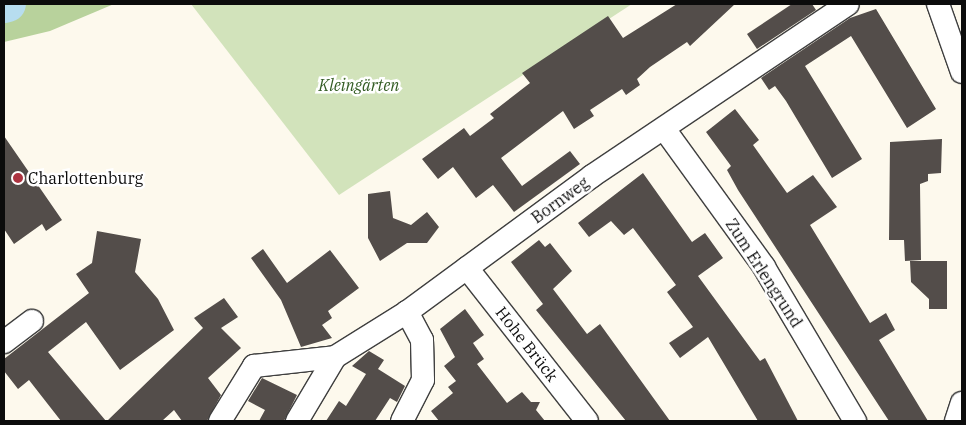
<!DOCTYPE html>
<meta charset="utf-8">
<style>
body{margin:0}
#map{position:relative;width:966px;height:425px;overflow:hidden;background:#fdf9ed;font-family:"IBM Plex Serif",serif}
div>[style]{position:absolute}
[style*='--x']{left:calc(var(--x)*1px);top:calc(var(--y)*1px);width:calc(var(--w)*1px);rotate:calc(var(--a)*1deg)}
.green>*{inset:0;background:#d2e3bb}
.forest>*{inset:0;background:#b8d29c}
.river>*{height:36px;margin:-18px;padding:0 18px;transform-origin:18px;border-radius:18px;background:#b7ddef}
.building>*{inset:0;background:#534d4a}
.roads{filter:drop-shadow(1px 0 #3f3f3f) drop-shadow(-1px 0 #3f3f3f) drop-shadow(0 1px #3f3f3f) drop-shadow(0 -1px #3f3f3f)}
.street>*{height:22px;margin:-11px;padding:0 11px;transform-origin:11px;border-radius:11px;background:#fff}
.dots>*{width:14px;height:14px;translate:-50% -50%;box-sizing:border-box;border:2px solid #fff;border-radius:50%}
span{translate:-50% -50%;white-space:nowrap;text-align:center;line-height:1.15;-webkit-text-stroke:5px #fff;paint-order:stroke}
.park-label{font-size:16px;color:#335c24;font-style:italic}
.poi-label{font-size:16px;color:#0c0c0c}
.left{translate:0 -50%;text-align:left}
.street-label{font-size:16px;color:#0c0c0c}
.frame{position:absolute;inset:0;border:5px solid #0c0c0c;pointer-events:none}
</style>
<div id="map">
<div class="green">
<div style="clip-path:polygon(191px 4px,632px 4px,339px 195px)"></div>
</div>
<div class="forest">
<div style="clip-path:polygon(4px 4px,114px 4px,50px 31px,4px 42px)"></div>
</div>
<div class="river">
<div style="--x:4;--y:5;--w:4;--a:-14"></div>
</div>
<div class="building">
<div style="clip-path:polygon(677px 4px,735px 4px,690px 46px,687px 42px,650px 67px,637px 79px,640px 85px,626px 95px,622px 89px,590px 110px,594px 116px,574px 129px,563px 111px,501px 158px,522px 186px,570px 151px,580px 164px,514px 212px,493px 185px,476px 198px,453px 167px,438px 179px,422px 159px,464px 128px,470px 136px,494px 118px,490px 114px,530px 83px,522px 73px,608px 16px,623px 38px)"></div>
<div style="clip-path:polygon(792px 4px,812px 4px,816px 10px,757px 49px,747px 34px)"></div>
<div style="clip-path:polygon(876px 9px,936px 109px,907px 128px,851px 36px,805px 66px,862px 159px,832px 178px,786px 101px,775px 86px,769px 90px,761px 78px,850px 18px)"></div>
<div style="clip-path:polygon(735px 109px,759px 140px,753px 145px,787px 193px,813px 175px,837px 207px,810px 225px,870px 323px,886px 313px,895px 330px,879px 340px,928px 421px,889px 421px,738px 190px,727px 170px,731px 166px,706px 132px)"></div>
<div style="clip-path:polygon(4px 136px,62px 220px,46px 231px,42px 224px,14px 244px,4px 229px)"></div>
<div style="clip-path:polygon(942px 139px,941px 173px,928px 174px,928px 181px,920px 184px,921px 260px,905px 261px,904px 240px,889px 240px,890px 142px)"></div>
<div style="clip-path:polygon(643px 173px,692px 242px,705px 233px,723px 258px,698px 276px,760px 361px,765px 358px,798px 421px,758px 421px,708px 337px,680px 358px,669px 343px,693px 327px,667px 292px,676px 285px,633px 228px,624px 235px,611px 221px,589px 237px,578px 223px)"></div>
<div style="clip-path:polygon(390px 191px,393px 218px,411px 225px,427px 212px,439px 227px,427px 243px,407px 243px,380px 261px,368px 238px,368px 194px)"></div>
<div style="clip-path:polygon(97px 231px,141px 239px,135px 272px,158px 299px,174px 330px,120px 370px,86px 322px,48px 352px,106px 421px,61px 421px,29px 380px,18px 389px,4px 371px,4px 359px,89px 293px,76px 274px,92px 263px)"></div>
<div style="clip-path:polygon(539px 240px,545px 247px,550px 243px,572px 271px,553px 289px,587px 334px,600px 324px,670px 421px,626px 421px,536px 310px,543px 304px,511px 262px)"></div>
<div style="clip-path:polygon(263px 249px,287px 283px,330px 250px,359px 288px,328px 311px,332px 318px,322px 325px,332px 338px,301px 347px,281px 300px,251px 258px)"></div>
<div style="clip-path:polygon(910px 261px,947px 261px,947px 309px,929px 309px,929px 299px,911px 282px)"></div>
<div style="clip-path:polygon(224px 298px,238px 317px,221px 328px,241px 348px,208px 378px,221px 395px,207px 421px,182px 421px,174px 410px,162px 421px,107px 421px,203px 328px,194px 318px)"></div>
<div style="clip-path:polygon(465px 309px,484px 335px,473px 343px,484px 359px,477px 364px,507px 403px,522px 392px,531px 402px,540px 402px,536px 410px,545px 421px,439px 421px,431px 411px,453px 393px,448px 387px,456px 381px,444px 366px,455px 357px,440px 329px)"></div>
<div style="clip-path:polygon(369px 351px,384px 360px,378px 369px,405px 386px,397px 402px,390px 398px,375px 421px,326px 421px,339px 401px,346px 406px,366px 374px,352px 366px)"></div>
<div style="clip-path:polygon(262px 378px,297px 395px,284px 421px,259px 421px,265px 410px,248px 401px)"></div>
</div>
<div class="roads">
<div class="street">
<div style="--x:938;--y:4;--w:72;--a:70.6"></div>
<div style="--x:665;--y:130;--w:169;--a:54.1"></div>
<div style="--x:764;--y:267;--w:179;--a:59.4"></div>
<div style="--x:467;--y:268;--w:194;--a:51.9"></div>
<div style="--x:4;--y:342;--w:35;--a:-37"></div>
<div style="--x:220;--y:421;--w:65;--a:-58.3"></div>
<div style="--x:254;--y:366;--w:81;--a:-6.3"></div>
<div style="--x:297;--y:421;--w:74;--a:-59.3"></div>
<div style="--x:335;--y:357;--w:85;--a:-32"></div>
<div style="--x:407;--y:312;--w:230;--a:-36.3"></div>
<div style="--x:592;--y:176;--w:308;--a:-33.9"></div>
<div style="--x:402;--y:421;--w:46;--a:-62.9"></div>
<div style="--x:423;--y:380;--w:40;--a:-91.4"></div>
<div style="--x:422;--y:340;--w:32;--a:-118"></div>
<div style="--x:956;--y:421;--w:19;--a:-72"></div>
</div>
</div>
<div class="dots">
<div style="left:18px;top:178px;background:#ac3441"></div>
</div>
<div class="park-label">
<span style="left:359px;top:85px">Kleingärten</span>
</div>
<div class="poi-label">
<span class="left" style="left:28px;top:178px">Charlottenburg</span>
</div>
<div class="street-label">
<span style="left:560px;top:200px;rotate:-36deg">Bornweg</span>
<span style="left:764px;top:273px;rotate:57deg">Zum Erlengrund</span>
<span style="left:527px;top:344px;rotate:52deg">Hohe Brück</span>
</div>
<div class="frame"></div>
</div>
